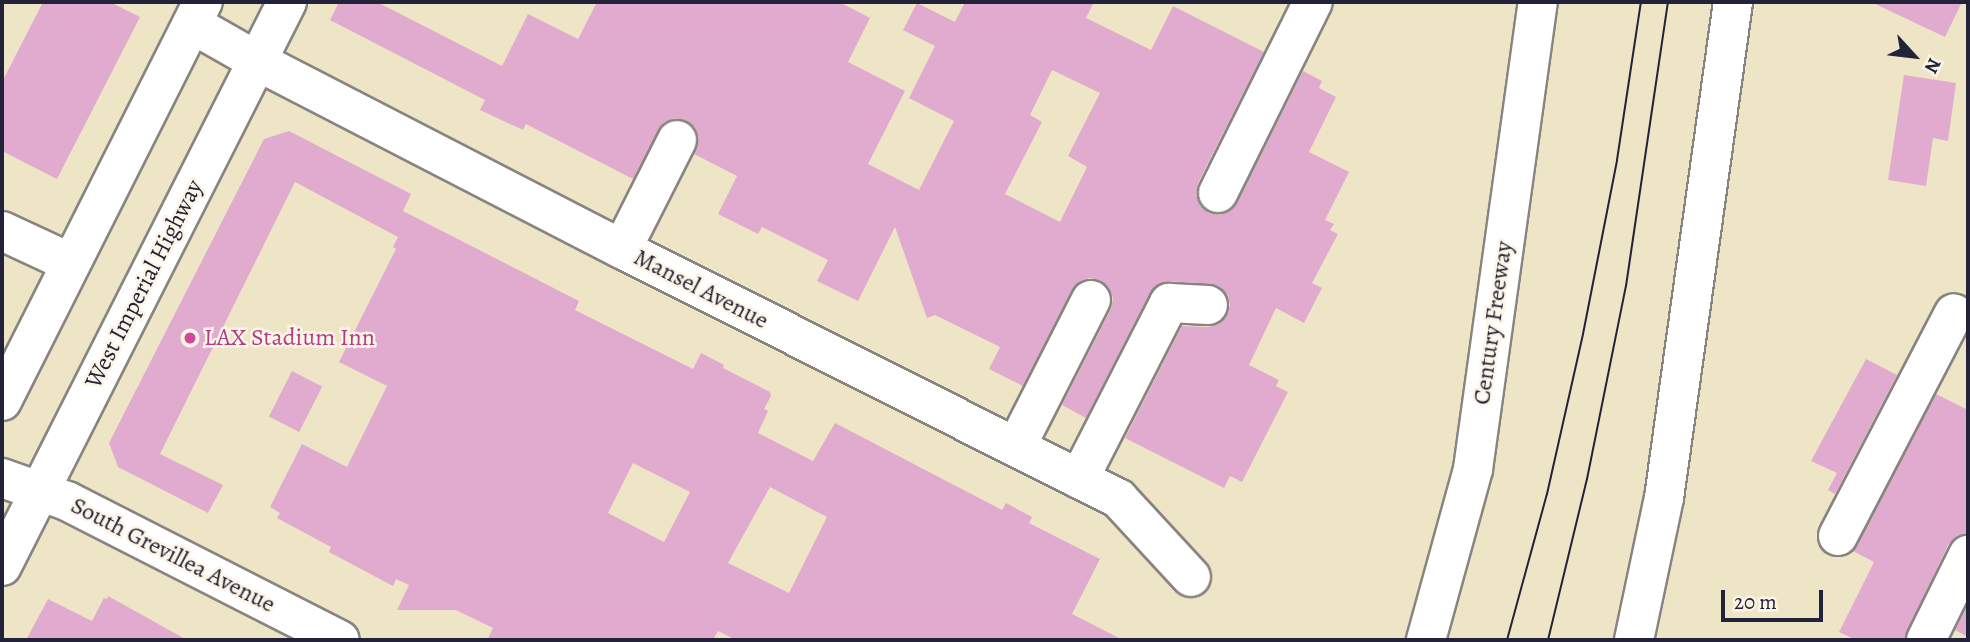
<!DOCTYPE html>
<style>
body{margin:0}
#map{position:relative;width:1970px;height:642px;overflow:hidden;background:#eee5c6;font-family:Alegreya,serif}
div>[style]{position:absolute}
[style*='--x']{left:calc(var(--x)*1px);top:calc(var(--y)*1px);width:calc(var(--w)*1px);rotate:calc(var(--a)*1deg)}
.building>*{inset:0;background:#e1abd0;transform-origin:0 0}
.roads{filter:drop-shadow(2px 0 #888480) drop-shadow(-2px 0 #888480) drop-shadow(0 2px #888480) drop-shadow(0 -2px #888480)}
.minor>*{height:38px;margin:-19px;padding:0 19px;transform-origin:19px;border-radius:19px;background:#fff}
.major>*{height:38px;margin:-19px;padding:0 19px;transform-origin:19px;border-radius:19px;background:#fff}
.highway>*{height:38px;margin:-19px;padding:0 19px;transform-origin:19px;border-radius:19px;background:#fff}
.tram>*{height:2px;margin:-1px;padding:0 1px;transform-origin:1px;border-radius:1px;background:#22223b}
.dots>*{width:19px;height:19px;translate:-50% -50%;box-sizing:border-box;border:4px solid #fcf5e5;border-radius:50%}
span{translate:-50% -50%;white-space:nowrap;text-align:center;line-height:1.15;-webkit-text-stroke:5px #fcf5e5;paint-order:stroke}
.street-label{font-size:24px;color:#22223b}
.hotel-label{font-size:24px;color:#b23c85}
.left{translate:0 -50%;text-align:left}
.frame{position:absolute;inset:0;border:4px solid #22223b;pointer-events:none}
.north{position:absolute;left:1879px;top:21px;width:70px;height:70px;-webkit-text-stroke:5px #fcf5e5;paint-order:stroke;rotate:117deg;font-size:19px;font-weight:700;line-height:28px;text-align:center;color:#22223b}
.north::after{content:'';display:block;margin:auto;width:24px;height:32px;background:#22223b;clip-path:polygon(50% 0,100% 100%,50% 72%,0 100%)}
.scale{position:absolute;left:1721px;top:590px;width:102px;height:32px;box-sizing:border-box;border:4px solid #22223b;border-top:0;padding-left:9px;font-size:21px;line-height:24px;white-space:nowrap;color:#22223b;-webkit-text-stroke:5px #fcf5e5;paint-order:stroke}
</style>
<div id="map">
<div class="building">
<div style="clip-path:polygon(43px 2px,110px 2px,140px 17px,57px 179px,2px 151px,2px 82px)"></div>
<div style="clip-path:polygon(evenodd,339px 2px,377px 2px,502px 66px,528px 14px,578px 39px,597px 2px,839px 2px,870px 18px,848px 62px,905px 91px,868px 164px,919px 190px,954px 121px,909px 98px,935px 46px,903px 30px,917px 3px,955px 22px,965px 2px,1094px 2px,1086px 18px,1151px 50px,1173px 6px,1264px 52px,1198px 183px,1196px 195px,1200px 206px,1209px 213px,1220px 215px,1231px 211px,1237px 203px,1303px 71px,1322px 81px,1319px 88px,1336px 97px,1309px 152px,1349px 172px,1325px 220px,1334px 224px,1330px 230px,1338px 234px,1312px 283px,1322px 288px,1304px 323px,1276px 308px,1249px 365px,1279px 380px,1276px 386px,1288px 392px,1242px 482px,1230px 476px,1224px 488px,1125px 438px,1182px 326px,1208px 327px,1219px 324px,1227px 316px,1230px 305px,1228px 296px,1219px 286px,1170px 281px,1157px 285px,1150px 293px,1086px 418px,1062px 405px,1111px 309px,1113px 298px,1109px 288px,1102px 281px,1089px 278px,1080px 281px,1072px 290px,1023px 386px,989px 369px,1000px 347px,935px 315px,927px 318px,895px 227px,858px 301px,817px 281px,828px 260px,762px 227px,758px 234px,718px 214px,737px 176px,694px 154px,699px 138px,695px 127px,687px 121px,675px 118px,664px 122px,633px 179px,526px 124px,523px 130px,480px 110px,485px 100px,330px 20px,339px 2px,1052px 70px,1100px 93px,1068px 156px,1087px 167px,1060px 222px,1005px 194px,1042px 122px,1030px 115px,1052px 70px)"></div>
<div style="clip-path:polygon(1871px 2px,1962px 2px,1945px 37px)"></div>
<div style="clip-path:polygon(1904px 75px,1956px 83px,1948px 141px,1933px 138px,1926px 186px,1888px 180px)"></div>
<div style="clip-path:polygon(evenodd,289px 131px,411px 194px,403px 211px,579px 301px,575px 310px,693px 369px,701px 353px,724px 365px,723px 368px,770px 392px,771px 396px,764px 409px,768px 411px,758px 433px,813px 461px,835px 423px,1002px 510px,1006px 503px,1032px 517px,1029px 523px,1100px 559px,1072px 614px,1123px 640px,736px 640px,718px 631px,713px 640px,487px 640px,493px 628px,456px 610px,397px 610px,409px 585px,396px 579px,393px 586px,329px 552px,331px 547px,277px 518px,280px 513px,270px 507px,302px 444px,347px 467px,387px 386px,339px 362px,396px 249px,393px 247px,398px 237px,295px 182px,160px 454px,223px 485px,208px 513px,118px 467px,109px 443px,264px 139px,289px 131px,633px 463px,690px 492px,664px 542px,608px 513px,633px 463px,289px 131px,770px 487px,827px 517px,789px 593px,728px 563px,770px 487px)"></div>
<div style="clip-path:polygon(1866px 359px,1897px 375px,1835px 494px,1828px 490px,1837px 473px,1811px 461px)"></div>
<div style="left:292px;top:371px;width:34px;height:51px;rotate:27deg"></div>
<div style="clip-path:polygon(1936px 394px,1968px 410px,1968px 533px,1956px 536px,1948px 545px,1904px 640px,1856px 640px,1839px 632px,1874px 562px,1853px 551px)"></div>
<div style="clip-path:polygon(108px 596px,187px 640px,26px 640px,48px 599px,92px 621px,104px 598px,107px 599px)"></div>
<div style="clip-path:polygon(1968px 604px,1968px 637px,1955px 630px)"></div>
</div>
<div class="roads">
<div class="minor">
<div style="--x:192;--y:24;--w:75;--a:29.6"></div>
<div style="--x:257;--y:61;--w:411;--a:27.3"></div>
<div style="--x:622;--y:249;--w:556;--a:26.7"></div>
<div style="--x:1119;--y:499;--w:106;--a:47.3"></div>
<div style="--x:1218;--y:193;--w:213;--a:-63.6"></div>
<div style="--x:2;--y:231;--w:76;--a:24.9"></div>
<div style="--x:622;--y:249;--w:122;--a:-63.2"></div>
<div style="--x:1016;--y:447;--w:165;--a:-63"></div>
<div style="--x:2;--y:478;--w:69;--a:19.5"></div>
<div style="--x:67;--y:501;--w:306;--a:27"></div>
<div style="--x:1079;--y:479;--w:198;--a:-62.9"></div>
<div style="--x:1169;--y:303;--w:39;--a:3"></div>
<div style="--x:1838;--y:536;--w:251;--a:-62.5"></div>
<div style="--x:1926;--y:640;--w:95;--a:-63.7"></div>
</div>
<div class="major">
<div style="--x:2;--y:401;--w:447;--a:-63.3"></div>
<div style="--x:2;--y:566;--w:632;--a:-63.19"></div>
</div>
<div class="highway">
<div style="--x:1426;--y:640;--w:177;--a:-74.6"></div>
<div style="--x:1473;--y:469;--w:472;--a:-82.1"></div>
<div style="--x:1634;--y:640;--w:145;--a:-78.1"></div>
<div style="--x:1664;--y:498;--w:501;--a:-82.08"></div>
</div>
</div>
<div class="tram">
<div style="--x:1507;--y:640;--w:151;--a:-74.7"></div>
<div style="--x:1547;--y:494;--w:164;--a:-77.3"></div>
<div style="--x:1583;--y:334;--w:177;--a:-78.9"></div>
<div style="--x:1617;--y:160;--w:160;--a:-81.4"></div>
<div style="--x:1548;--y:640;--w:166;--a:-76.4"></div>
<div style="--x:1587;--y:479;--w:197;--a:-78.6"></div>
<div style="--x:1626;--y:286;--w:287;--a:-81.6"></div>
</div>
<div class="dots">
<div style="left:190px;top:338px;background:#d1479c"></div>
</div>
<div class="street-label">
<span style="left:144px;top:284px;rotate:-63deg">West Imperial Highway</span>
<span style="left:701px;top:289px;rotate:27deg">Mansel Avenue</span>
<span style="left:1493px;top:323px;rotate:-82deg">Century Freeway</span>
<span style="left:173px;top:555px;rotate:27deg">South Grevillea Avenue</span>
</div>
<div class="hotel-label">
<span class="left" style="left:204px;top:338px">LAX Stadium Inn</span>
</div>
<div class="frame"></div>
<div class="north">N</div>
<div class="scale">20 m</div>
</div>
